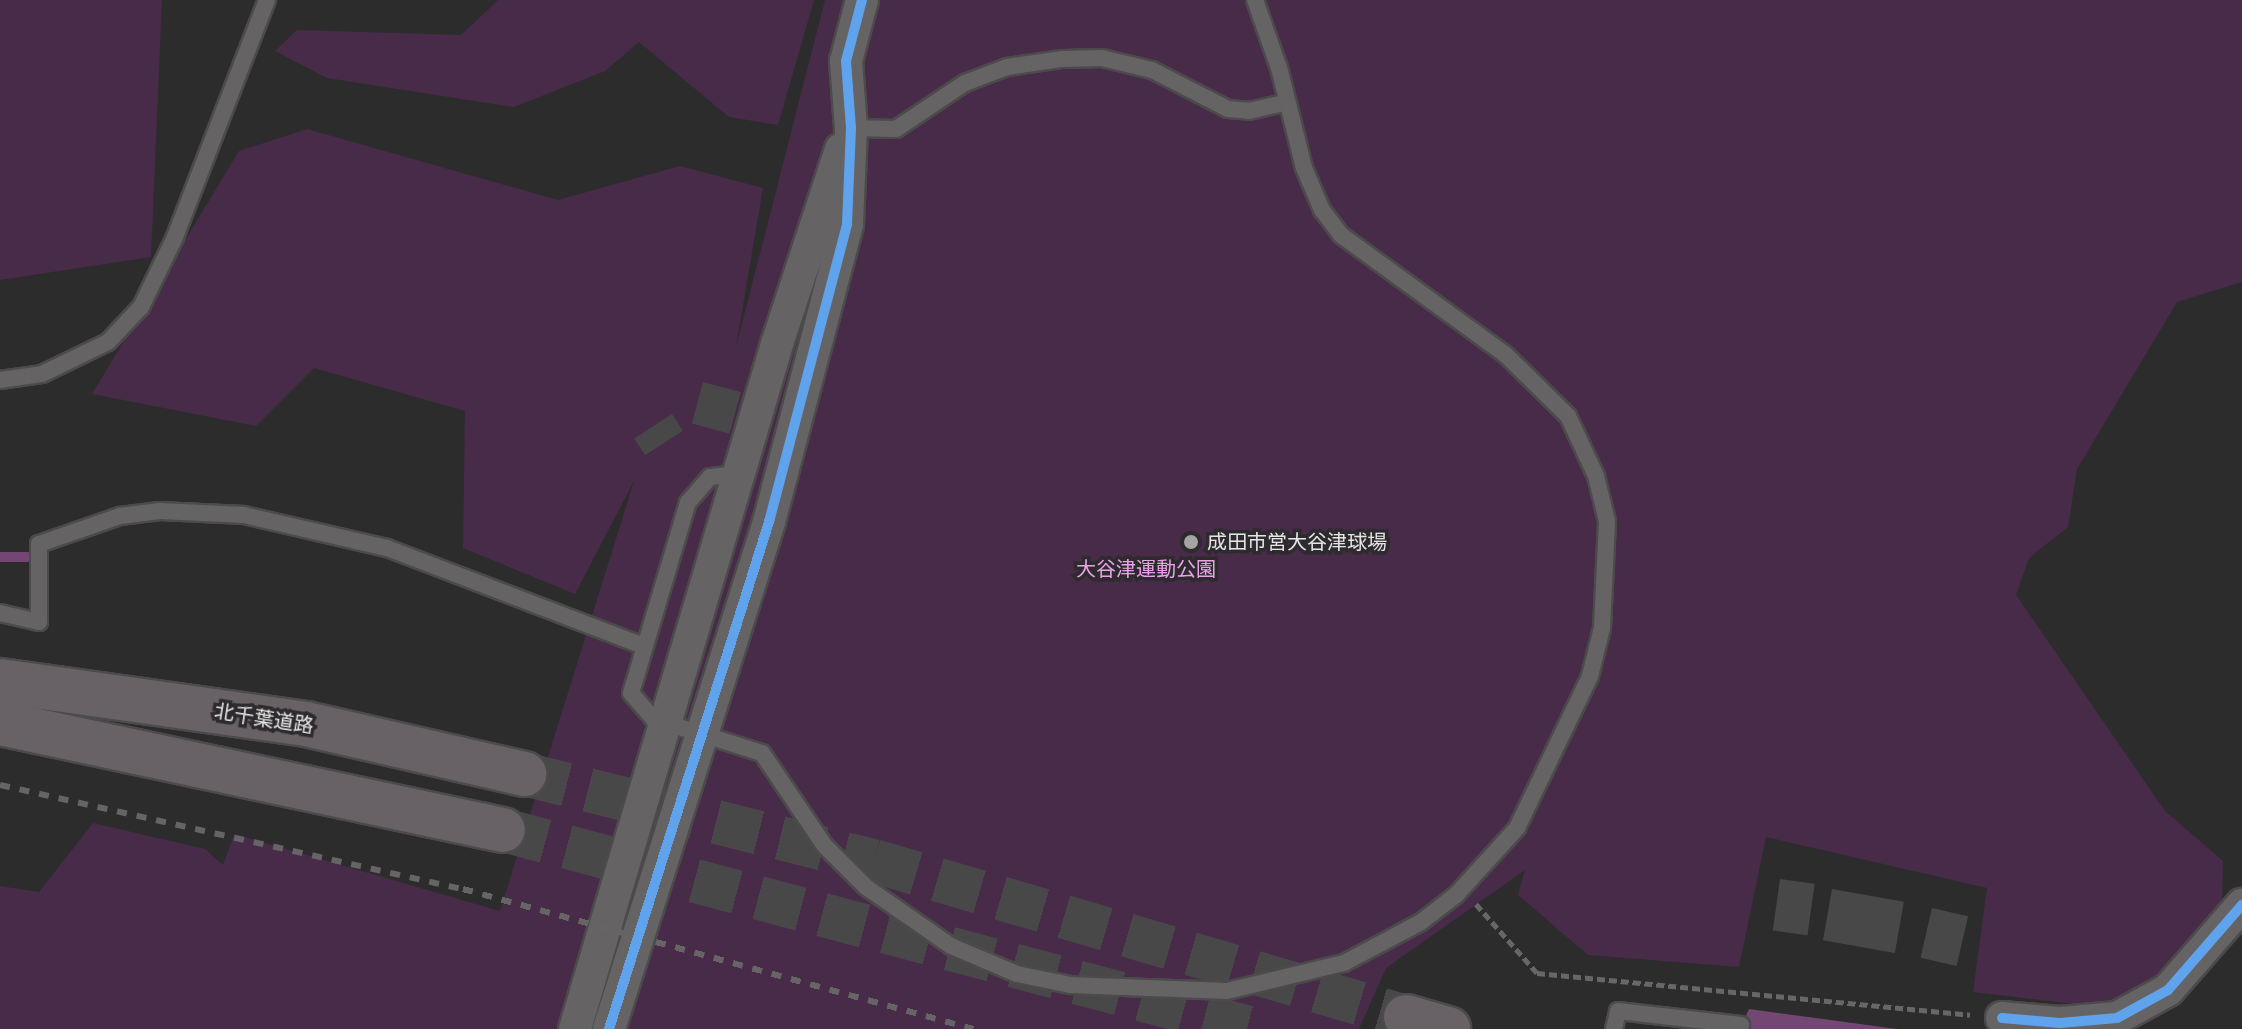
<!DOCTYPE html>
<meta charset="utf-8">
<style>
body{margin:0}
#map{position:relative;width:2242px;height:1029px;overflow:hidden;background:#2d2c2d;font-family:Arial,"Noto Sans JP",sans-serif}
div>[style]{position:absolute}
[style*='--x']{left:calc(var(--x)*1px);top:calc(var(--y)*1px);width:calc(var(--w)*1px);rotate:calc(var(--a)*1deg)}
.green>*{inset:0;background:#482a49}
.water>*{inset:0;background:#734674}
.stream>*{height:10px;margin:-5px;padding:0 5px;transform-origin:5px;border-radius:5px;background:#734674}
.building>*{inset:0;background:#494849;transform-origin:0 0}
.trunk-tunnel>*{height:44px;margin-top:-22px;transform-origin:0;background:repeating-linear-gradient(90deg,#494849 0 44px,transparent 0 66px)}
.path>*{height:5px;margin-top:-2.5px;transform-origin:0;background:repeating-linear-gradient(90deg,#686768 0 8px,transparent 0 12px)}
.roads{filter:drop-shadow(2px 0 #4c4a4b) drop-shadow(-2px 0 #4c4a4b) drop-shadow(0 2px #4c4a4b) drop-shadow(0 -2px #4c4a4b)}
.service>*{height:16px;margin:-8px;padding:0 8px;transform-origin:8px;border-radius:8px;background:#656364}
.minor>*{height:32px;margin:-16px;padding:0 16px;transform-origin:16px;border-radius:16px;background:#656364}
.trunk>*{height:44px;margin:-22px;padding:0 22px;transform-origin:22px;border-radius:22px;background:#686267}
.rail>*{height:6px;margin-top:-3px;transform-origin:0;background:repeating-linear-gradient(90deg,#666465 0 10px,transparent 0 20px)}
.cycleway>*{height:10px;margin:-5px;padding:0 5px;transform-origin:5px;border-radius:5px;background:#60a3ed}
.dots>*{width:22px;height:22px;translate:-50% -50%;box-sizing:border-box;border:4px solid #2e2b2e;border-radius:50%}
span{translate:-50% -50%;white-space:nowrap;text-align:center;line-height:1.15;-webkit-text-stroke:7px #2e2b2e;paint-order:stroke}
.poi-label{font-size:20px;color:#e6e4e5}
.left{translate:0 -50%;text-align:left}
.park-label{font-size:20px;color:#eba2eb}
.street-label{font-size:20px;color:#e6e4e5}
</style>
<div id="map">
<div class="green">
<div style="clip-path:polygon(0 0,162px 0,151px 257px,0 280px)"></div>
<div style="clip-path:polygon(498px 0,814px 0,778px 125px,729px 117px,639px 42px,605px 71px,514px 107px,327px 78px,275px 51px,297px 30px,461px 35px)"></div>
<div style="clip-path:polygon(825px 0,2242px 0,2242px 282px,2177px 302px,2077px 469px,2068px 527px,2029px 558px,2016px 595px,2165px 811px,2223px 861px,2222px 908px,2185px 956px,2143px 992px,2099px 1007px,1973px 992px,1987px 888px,1766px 837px,1739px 967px,1588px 955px,1518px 895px,1525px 870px,1386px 968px,1359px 1029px,0 1029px,0 886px,39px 892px,93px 823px,205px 849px,223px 865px,234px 834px,500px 911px,634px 481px,575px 594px,463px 548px,465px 411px,314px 368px,256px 426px,92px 394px,239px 151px,307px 129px,558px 200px,680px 166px,763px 188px,736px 347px)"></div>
</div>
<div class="water">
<div style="clip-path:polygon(1749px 1009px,1897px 1029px,1740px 1029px)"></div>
</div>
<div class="stream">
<div style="--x:0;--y:557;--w:27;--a:0"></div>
</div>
<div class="building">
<div style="left:703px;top:382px;width:39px;height:43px;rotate:15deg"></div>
<div style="left:672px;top:414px;width:20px;height:45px;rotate:57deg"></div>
<div style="left:1780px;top:879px;width:35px;height:52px;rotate:8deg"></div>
<div style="left:1832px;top:889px;width:73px;height:52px;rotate:10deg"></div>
<div style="left:1932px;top:908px;width:37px;height:51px;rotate:13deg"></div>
</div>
<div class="trunk-tunnel">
<div style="--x:524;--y:774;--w:361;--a:14"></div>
<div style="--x:874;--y:861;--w:554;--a:16.34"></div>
<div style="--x:503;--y:830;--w:776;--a:14.86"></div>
</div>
<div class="path">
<div style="--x:1476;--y:904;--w:92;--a:48.5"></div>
<div style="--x:1537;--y:973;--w:435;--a:5.5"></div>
</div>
<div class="roads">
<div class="service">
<div style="--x:851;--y:128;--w:45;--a:1.3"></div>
<div style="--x:896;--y:129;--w:83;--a:-33.7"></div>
<div style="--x:965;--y:83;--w:45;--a:-20.9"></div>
<div style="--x:1007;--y:67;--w:56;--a:-8.3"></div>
<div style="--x:1062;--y:59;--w:40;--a:-1.4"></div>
<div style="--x:1102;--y:58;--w:51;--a:13.5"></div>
<div style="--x:1152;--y:70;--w:85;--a:27.2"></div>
<div style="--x:1228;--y:109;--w:21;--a:5"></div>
<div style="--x:1249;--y:111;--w:39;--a:-13"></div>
<div style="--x:0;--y:380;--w:42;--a:-8.1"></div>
<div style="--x:42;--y:374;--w:73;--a:-25.9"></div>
<div style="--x:108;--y:342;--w:48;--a:-46.7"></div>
<div style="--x:141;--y:307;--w:78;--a:-64.1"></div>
<div style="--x:175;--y:237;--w:254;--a:-68.8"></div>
<div style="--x:738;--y:474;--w:28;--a:174"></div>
<div style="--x:710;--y:477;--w:33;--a:131"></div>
<div style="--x:688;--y:502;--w:199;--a:106.6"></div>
<div style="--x:631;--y:693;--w:35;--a:49"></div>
<div style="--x:654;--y:719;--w:113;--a:17.5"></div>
<div style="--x:762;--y:753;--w:111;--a:56"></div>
<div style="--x:824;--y:845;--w:59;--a:45"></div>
<div style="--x:866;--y:887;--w:103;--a:34.8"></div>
<div style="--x:951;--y:946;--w:72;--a:23"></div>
<div style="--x:1017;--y:974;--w:54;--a:11.7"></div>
<div style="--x:1070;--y:985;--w:157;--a:2.2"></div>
<div style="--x:1227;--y:991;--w:120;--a:-13.5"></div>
<div style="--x:1344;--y:963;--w:87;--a:-28"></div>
<div style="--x:1421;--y:922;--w:44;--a:-37.6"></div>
<div style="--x:1456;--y:895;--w:91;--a:-47.7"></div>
<div style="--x:1517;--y:828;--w:169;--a:-64.3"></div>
<div style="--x:1590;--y:676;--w:49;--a:-76"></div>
<div style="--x:1602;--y:628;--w:107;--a:-87.3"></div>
<div style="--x:1607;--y:521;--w:46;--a:-103.7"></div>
<div style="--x:1596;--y:476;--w:66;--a:-115"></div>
<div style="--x:1568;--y:416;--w:87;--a:-135.5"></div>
<div style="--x:1506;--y:355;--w:204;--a:-144"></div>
<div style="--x:1341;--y:235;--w:31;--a:-127"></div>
<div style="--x:1322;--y:210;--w:46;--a:-113.2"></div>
<div style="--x:1304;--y:168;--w:103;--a:-104"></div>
<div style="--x:1279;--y:68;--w:72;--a:-109.4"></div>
<div style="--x:0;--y:613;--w:40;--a:13"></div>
<div style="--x:39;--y:622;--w:78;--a:-90"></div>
<div style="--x:39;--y:544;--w:86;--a:-19.1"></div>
<div style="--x:120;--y:516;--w:40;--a:-7.1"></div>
<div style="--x:160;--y:511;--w:84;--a:2.7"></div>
<div style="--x:244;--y:515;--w:147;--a:13"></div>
<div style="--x:387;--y:548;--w:275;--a:20.9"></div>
<div style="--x:1614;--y:1029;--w:18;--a:-77"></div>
<div style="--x:1618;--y:1011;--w:124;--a:6.5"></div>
</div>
<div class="minor">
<div style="--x:2002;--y:1018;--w:58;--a:4.9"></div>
<div style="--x:2060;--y:1023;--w:57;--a:-5"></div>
<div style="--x:2117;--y:1018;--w:58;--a:-28.8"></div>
<div style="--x:2168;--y:990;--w:113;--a:-49"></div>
<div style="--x:575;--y:1029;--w:714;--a:-73.57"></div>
<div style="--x:777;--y:344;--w:205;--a:-71.8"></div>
<div style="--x:609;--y:1029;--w:532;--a:-72.49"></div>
<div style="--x:769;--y:522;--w:308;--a:-75.3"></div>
<div style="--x:847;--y:224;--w:96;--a:-87.6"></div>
<div style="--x:851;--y:128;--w:67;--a:-94.3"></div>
<div style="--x:846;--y:61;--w:63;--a:-75.3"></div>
</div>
<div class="trunk">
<div style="--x:0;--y:681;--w:309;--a:8"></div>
<div style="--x:306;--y:724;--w:224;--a:12.9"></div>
<div style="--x:0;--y:723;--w:514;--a:12.01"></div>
<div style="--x:1406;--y:1017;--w:44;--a:15.9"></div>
</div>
</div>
<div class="rail">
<div style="--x:0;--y:785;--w:475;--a:12.7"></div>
<div style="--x:463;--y:889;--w:529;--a:15.35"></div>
</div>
<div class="cycleway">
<div style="--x:2002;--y:1018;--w:58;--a:4.9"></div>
<div style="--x:2060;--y:1023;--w:57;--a:-5"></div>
<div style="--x:2117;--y:1018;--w:58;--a:-28.8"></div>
<div style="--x:2168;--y:990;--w:113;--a:-49"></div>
<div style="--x:609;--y:1029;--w:532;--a:-72.49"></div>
<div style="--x:769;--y:522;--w:308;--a:-75.3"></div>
<div style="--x:847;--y:224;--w:96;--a:-87.6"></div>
<div style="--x:851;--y:128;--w:67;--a:-94.3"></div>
<div style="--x:846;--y:61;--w:63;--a:-75.3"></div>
</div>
<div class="dots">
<div style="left:1191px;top:542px;background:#a5a4a5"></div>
</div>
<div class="poi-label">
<span class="left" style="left:1207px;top:542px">成田市営大谷津球場</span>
</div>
<div class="park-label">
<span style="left:1146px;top:569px">大谷津運動公園</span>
</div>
<div class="street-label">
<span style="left:264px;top:719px;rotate:9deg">北千葉道路</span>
</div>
</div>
